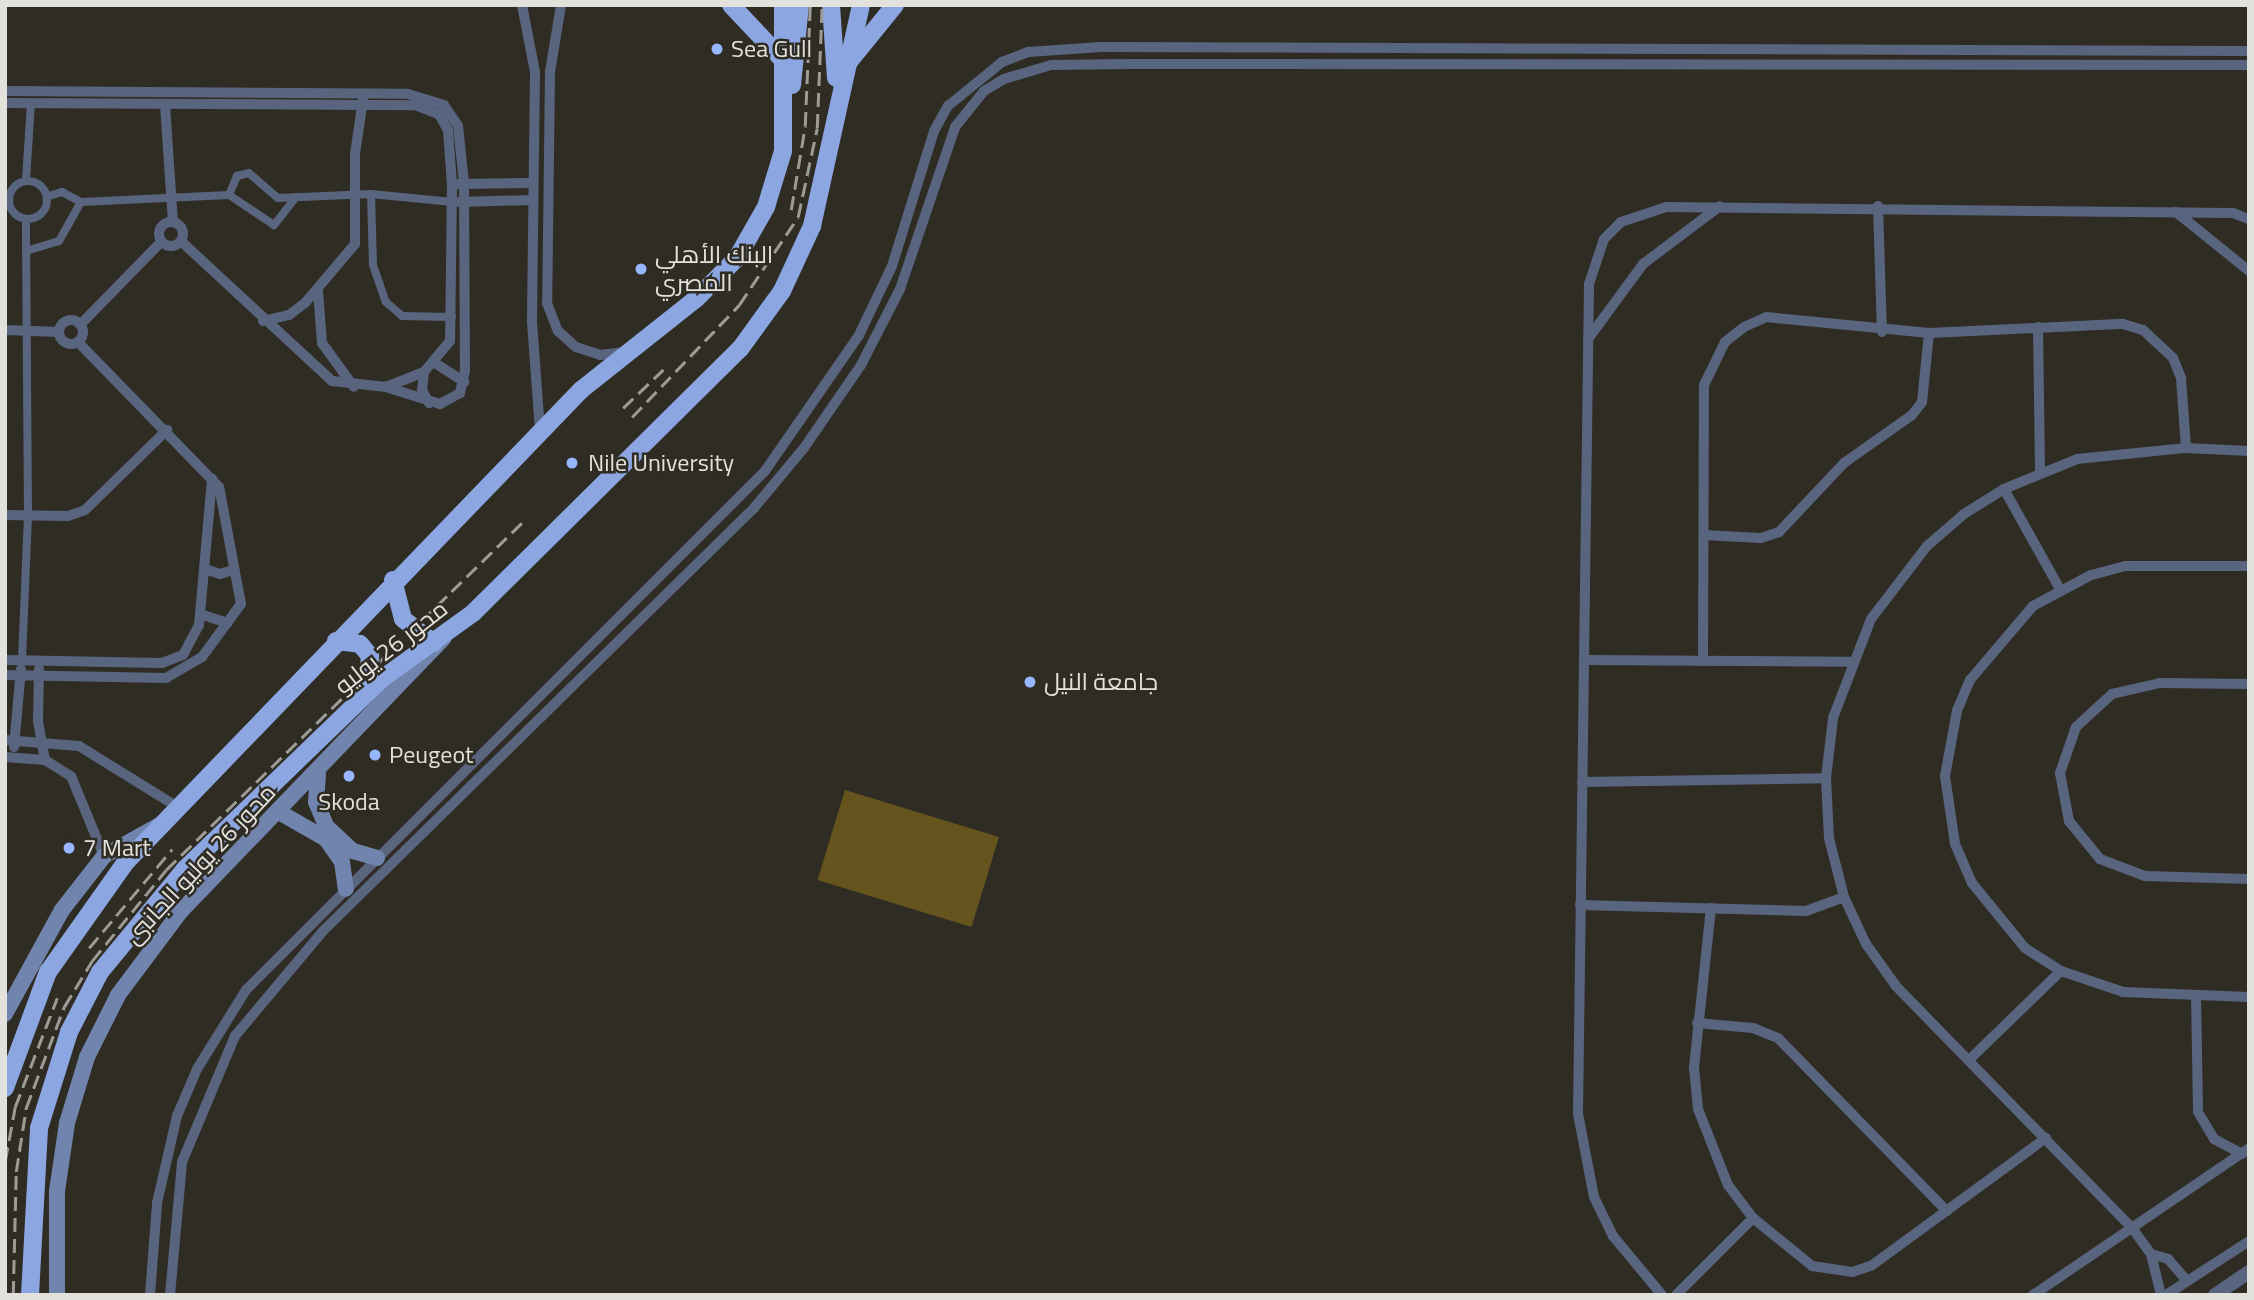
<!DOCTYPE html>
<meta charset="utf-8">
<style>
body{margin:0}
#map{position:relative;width:2254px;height:1300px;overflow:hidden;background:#2f2c24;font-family:"Titillium Web",Cairo,sans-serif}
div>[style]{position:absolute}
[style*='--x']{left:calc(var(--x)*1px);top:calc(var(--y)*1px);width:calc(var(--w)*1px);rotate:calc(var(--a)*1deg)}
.green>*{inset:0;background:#65541d;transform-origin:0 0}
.pedestrian>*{height:8px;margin:-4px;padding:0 4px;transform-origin:4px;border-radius:4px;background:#59657f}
.pedestrian>.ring{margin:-4px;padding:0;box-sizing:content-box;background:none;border:8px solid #59657f;border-radius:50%}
.minor>*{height:10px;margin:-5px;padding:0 5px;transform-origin:5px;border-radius:5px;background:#59657f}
.minor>.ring{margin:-5px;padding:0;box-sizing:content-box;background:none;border:10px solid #59657f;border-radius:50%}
.tertiary>*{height:14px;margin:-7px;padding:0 7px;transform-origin:7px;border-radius:7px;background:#59657f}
.secondary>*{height:16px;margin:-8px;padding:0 8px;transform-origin:8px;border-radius:8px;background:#7184ad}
.trunk>*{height:18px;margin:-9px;padding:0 9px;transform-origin:9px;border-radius:9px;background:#8ca6e2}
.rail>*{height:2.5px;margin-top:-1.25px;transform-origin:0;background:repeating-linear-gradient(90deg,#9d9b95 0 14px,transparent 0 21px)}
.dots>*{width:19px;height:19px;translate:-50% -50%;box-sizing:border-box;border:4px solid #2f2c24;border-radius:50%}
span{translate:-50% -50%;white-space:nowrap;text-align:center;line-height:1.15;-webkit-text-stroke:5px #2f2c24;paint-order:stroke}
.poi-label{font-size:24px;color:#e3e1dc}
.left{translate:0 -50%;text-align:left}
.street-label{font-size:24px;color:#e3e1dc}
.frame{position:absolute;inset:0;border:7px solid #e3e1dc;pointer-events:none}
</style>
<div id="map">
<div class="green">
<div style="left:845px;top:790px;width:161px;height:94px;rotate:17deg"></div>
</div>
<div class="pedestrian">
<div style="--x:26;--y:180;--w:77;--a:-86.3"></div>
<div class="ring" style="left:9px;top:181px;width:30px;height:30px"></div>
<div style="--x:371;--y:194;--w:71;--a:88.4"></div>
<div style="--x:373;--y:265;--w:39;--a:71"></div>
<div style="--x:386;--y:302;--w:21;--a:41"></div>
<div style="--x:402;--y:316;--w:50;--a:1.1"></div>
<div style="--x:49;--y:196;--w:14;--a:-17"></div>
<div style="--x:62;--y:192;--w:21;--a:28"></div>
<div style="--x:81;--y:202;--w:148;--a:-2.7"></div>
<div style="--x:296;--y:197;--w:36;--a:128"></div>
<div style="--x:274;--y:225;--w:54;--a:-146.3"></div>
<div style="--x:229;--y:195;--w:21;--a:-67"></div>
<div style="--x:237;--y:176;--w:12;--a:-14"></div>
<div style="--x:249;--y:173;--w:38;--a:41"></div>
<div style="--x:278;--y:198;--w:93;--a:-2.5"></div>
<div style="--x:371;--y:194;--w:82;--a:5.6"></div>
<div style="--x:26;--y:251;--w:34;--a:-17"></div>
<div style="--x:59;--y:241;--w:45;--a:-60.6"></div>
<div style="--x:22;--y:659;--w:142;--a:-87.6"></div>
<div style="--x:28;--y:517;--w:296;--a:-90.4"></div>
</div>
<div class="minor">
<div style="--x:522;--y:5;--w:68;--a:79"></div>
<div style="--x:535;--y:72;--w:250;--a:90.7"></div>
<div style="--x:532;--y:322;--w:109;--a:85.8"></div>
<div style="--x:561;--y:5;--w:68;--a:99.3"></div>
<div style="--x:550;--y:72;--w:231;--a:90.7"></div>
<div style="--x:547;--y:303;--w:30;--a:69"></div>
<div style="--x:558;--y:331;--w:24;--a:42"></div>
<div style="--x:576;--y:347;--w:25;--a:18"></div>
<div style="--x:600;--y:355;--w:25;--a:-7"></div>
<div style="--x:5;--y:91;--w:403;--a:0.4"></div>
<div style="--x:408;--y:94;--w:38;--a:17"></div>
<div style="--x:444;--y:105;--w:25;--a:56"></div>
<div style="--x:458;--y:126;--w:57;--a:84"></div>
<div style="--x:464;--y:183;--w:188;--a:89.7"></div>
<div style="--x:465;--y:371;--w:23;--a:103"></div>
<div style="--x:460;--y:393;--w:23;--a:151"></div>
<div style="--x:440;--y:404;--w:57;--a:-162.5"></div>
<div style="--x:386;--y:387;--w:54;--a:-173.7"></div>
<div style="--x:332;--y:381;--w:206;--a:-137.2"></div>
<div style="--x:5;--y:103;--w:410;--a:0.3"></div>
<div style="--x:415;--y:105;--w:26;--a:21"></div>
<div style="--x:439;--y:114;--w:18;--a:61"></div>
<div style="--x:448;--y:130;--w:54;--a:85.8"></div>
<div style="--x:452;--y:184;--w:157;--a:90.7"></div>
<div style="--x:450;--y:341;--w:40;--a:130"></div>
<div style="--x:424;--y:372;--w:41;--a:158.5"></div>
<div style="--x:165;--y:105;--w:117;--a:86.1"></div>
<div style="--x:458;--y:184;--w:74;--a:-0.8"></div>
<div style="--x:459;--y:202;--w:73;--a:-1.6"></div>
<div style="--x:1878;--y:206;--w:126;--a:88.2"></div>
<div style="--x:2176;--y:212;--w:94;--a:38.9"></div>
<div class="ring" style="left:159px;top:222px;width:14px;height:14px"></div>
<div style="--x:318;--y:291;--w:52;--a:85.6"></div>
<div style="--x:322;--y:343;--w:54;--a:54"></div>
<div class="ring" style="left:59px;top:320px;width:14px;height:14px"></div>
<div style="--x:263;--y:321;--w:27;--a:-13"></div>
<div style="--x:289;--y:315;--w:20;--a:-37"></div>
<div style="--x:305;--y:303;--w:77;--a:-49.7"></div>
<div style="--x:355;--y:244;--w:90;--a:-90"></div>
<div style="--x:355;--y:154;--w:55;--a:-81.6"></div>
<div style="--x:80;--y:325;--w:116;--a:-45.7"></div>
<div style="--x:2038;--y:327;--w:145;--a:89.2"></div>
<div style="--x:5;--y:330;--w:54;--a:2.1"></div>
<div style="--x:1588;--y:339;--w:93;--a:-53.7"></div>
<div style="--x:1643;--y:264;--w:96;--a:-37"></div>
<div style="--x:435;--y:363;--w:35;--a:33"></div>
<div style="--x:424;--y:372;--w:18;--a:96"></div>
<div style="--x:422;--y:390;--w:15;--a:62"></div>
<div style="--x:2004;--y:489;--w:115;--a:60.8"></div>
<div style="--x:5;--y:515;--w:63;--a:0.9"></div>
<div style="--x:68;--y:516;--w:18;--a:-19"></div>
<div style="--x:85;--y:510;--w:115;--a:-44.3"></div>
<div style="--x:1704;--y:535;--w:57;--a:3"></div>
<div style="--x:1761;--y:538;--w:19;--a:-18"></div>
<div style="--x:1779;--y:532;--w:95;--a:-46.7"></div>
<div style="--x:1844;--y:463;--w:83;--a:-35.2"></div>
<div style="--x:1912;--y:415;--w:16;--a:-52"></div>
<div style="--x:1922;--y:402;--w:69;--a:-84.2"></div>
<div style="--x:2249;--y:566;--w:124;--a:180"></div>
<div style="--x:2125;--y:566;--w:35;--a:165"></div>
<div style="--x:2091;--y:575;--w:66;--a:151.9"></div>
<div style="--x:2033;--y:606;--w:97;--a:130.4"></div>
<div style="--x:1970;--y:680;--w:34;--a:113"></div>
<div style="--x:1957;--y:711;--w:66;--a:100.5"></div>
<div style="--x:1945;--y:776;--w:69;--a:81.6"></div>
<div style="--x:1955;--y:844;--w:43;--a:66.4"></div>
<div style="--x:1972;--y:883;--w:84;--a:50.8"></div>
<div style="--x:2025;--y:948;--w:43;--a:32.6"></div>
<div style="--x:2061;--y:971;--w:65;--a:18.7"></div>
<div style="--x:2123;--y:992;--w:126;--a:2.3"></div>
<div style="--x:205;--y:569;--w:16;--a:18"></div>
<div style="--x:220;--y:574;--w:14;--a:-17"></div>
<div style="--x:200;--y:614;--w:29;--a:18"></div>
<div style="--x:5;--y:660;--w:157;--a:1.1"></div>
<div style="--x:162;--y:663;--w:22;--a:-21"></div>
<div style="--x:183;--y:655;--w:34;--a:-62"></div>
<div style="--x:199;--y:625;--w:147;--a:-84.9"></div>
<div style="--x:1584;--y:660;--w:266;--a:0.4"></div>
<div style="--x:1703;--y:661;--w:276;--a:-89.8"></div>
<div style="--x:1704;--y:385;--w:48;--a:-64"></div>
<div style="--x:1725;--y:342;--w:24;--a:-38"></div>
<div style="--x:1744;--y:327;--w:24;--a:-24"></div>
<div style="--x:1766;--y:317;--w:164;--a:5.6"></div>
<div style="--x:1929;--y:333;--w:194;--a:-2.7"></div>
<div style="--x:2123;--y:324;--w:21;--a:17"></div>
<div style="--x:2143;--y:330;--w:41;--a:43"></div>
<div style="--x:2173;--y:358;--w:22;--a:68"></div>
<div style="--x:2181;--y:378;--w:70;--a:85.9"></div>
<div style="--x:39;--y:669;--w:52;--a:91.1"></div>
<div style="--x:38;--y:721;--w:40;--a:80"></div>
<div style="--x:5;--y:675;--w:161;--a:1.1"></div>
<div style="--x:166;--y:678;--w:42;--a:-30.3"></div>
<div style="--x:202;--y:657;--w:66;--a:-53.7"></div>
<div style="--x:241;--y:604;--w:119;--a:-100.6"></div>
<div style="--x:219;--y:487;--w:202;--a:-134.2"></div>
<div style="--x:2249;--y:684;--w:89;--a:-179.4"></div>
<div style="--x:2160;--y:683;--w:49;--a:167.1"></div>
<div style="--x:2112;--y:694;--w:49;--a:137.5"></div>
<div style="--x:2076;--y:727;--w:49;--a:109.2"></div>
<div style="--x:2060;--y:773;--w:49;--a:79.4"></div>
<div style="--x:2069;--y:821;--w:49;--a:50.8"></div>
<div style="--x:2100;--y:859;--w:48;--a:20.7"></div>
<div style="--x:2145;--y:876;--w:104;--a:1.7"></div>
<div style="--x:5;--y:740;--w:74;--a:4.6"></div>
<div style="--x:79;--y:746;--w:114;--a:31.7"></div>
<div style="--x:14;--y:747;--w:78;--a:-84.9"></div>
<div style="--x:5;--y:757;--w:40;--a:4.3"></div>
<div style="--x:45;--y:760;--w:31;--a:32"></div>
<div style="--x:71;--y:776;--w:87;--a:67.6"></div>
<div style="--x:1582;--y:782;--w:244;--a:-0.9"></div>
<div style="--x:1580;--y:905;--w:226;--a:1.5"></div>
<div style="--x:1806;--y:911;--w:40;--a:-20.2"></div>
<div style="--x:1711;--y:908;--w:161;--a:96.1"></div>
<div style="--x:1694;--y:1068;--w:41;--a:84.4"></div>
<div style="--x:1698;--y:1109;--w:82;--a:68.5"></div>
<div style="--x:1728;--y:1185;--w:41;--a:52.9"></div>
<div style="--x:1753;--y:1218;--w:76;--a:39.1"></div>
<div style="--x:1812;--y:1266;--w:40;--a:8.5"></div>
<div style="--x:1852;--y:1272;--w:20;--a:-18"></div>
<div style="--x:1871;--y:1266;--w:217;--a:-36.2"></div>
<div style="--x:2196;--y:995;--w:117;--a:89"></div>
<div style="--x:2198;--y:1112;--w:31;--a:59"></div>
<div style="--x:2214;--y:1139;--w:32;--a:28"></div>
<div style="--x:1697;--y:1023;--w:56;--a:5.1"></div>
<div style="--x:1753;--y:1028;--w:27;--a:22"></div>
<div style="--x:1778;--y:1038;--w:242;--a:45.7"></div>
<div style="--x:1969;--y:1060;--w:128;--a:-44.1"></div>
<div style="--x:2151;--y:1254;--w:18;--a:16"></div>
<div style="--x:2168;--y:1259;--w:28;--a:49"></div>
<div style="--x:150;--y:1295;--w:92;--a:-85.6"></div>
<div style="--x:157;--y:1203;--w:89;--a:-77.1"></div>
<div style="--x:177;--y:1116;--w:51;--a:-66.9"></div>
<div style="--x:197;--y:1069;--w:93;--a:-58.2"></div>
<div style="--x:246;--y:990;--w:734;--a:-45"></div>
<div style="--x:765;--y:471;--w:165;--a:-55.3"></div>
<div style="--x:859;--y:335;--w:76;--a:-64.4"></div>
<div style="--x:892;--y:266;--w:141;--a:-72.7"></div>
<div style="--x:934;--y:131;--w:29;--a:-61"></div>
<div style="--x:948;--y:106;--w:70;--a:-39.2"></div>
<div style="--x:1002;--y:62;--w:28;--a:-21"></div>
<div style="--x:1028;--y:52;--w:73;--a:-3.9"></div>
<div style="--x:1101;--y:47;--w:1148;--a:0.2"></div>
<div style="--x:170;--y:1295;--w:134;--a:-84.8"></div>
<div style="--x:182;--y:1162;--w:137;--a:-67.2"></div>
<div style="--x:235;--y:1036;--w:137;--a:-50"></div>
<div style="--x:323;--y:931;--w:604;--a:-44.46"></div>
<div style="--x:754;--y:508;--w:78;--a:-50.2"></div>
<div style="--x:804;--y:448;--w:101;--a:-55.5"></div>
<div style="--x:861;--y:365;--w:85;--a:-62.8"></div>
<div style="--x:900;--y:289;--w:171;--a:-71.2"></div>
<div style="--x:955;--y:127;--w:46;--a:-51.1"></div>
<div style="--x:984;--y:91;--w:23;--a:-31"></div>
<div style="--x:1004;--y:79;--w:49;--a:-16.6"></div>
<div style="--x:1051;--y:65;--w:78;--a:-0.7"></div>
<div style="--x:1129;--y:64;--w:1120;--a:0.05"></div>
<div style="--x:1662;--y:1295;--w:77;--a:-129.7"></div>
<div style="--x:1613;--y:1236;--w:43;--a:-116"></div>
<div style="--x:1594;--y:1197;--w:85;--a:-100.9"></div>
<div style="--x:1578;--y:1114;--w:830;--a:-89.24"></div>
<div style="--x:1589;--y:284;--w:47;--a:-71.6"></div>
<div style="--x:1604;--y:239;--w:24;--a:-45"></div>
<div style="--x:1621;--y:222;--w:47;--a:-18.4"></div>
<div style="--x:1666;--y:207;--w:567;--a:0.61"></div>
<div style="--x:2233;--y:213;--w:17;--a:21"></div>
<div style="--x:1676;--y:1295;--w:109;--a:-45"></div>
<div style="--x:2033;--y:1295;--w:261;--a:-34.2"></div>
<div style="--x:2161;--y:1295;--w:42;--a:-103.7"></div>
<div style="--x:2151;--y:1254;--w:32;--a:-126"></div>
<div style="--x:2132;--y:1228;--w:338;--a:-134.3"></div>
<div style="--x:1896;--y:986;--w:52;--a:-125.5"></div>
<div style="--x:1866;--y:944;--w:52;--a:-115.1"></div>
<div style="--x:1844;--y:897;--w:61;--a:-104.3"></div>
<div style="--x:1829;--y:838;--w:60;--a:-92.9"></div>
<div style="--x:1826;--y:778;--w:60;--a:-83.3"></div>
<div style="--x:1833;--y:718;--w:106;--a:-69"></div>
<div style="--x:1871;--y:619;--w:92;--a:-52.5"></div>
<div style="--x:1927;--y:546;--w:49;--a:-40.9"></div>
<div style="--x:1964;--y:514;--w:47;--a:-32"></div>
<div style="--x:2004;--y:489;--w:79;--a:-22.3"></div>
<div style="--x:2077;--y:459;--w:110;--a:-5.8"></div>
<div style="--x:2186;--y:448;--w:63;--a:2.7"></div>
<div style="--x:2166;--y:1295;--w:99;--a:-33"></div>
</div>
<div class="tertiary">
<div style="--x:2215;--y:1295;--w:41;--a:-34.1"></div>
</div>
<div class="secondary">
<div style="--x:318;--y:774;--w:28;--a:94"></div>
<div style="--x:316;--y:802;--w:26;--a:67"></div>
<div style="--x:326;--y:826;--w:37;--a:43"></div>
<div style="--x:353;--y:851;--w:25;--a:16"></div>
<div style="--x:279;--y:812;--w:54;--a:29.9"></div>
<div style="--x:326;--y:839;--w:28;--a:55"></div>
<div style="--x:342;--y:862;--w:27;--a:82"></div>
<div style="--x:5;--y:1014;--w:119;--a:-61.3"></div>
<div style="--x:62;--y:910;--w:68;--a:-52.1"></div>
<div style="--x:104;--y:856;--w:62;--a:-29.1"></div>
<div style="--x:57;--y:1295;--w:104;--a:-90"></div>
<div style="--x:57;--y:1191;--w:69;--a:-81.6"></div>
<div style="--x:67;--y:1123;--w:69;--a:-73.1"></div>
<div style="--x:87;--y:1057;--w:69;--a:-63.4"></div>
<div style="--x:118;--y:995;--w:104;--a:-53.2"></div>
<div style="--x:180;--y:912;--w:380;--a:-46.1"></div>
</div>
<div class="trunk">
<div style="--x:731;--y:5;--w:77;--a:46.6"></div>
<div style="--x:831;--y:5;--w:73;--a:86.1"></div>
<div style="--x:847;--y:64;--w:76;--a:-50.9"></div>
<div style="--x:792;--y:85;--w:80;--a:-84.3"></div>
<div style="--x:393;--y:580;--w:40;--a:75.6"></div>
<div style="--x:403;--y:619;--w:39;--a:38"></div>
<div style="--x:336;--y:641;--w:24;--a:7"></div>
<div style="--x:360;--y:644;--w:16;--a:50"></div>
<div style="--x:370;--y:656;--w:37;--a:95"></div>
<div style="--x:5;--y:1088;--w:124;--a:-69.7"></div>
<div style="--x:48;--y:972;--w:135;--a:-54.7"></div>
<div style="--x:126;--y:862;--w:656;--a:-46.05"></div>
<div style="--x:581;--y:390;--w:148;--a:-38.4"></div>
<div style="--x:697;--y:298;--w:57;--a:-45"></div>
<div style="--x:737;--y:258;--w:59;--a:-60.4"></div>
<div style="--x:766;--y:207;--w:59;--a:-73.1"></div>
<div style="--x:783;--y:151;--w:146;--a:-90"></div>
<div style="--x:30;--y:1295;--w:167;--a:-86.9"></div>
<div style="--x:39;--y:1128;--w:101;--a:-72.6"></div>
<div style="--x:69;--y:1032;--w:68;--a:-62.7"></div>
<div style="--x:100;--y:972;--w:134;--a:-50.5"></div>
<div style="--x:185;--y:869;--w:275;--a:-44"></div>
<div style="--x:383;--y:678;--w:111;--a:-35.8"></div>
<div style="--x:473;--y:613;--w:375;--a:-44.7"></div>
<div style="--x:740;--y:349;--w:72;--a:-54.1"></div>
<div style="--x:782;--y:291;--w:72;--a:-65.2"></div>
<div style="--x:812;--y:226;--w:226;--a:-77.5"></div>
</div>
<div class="rail">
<div style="--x:791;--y:210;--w:85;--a:-80.5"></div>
<div style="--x:805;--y:126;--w:121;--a:-87.6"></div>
<div style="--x:623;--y:408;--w:62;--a:-43.7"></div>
<div style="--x:632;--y:417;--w:155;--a:-46.3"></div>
<div style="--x:739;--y:305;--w:106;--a:-56.2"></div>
<div style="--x:798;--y:217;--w:91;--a:-77.9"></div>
<div style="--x:817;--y:128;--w:123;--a:-87.7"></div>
<div style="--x:89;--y:948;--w:129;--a:-50"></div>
<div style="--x:5;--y:1161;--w:55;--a:-79.5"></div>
<div style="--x:15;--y:1107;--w:117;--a:-68.9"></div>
<div style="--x:13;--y:1295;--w:123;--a:-88.6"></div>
<div style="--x:16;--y:1172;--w:65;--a:-81.1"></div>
<div style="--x:26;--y:1108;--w:108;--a:-69.4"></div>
<div style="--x:64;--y:1007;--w:54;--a:-58.7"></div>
<div style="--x:92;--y:961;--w:117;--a:-50.9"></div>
<div style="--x:166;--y:870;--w:498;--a:-44.3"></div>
</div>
<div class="dots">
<div style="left:717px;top:49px;background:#97b6fd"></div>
<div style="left:641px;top:269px;background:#97b6fd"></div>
<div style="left:572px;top:463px;background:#97b6fd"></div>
<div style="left:1030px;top:682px;background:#97b6fd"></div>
<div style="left:375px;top:755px;background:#97b6fd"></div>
<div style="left:349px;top:776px;background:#97b6fd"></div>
<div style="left:69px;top:848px;background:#97b6fd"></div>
</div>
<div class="poi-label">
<span class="left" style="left:731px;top:49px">Sea Gull</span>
<span class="left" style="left:655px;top:269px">البنك الأهلي<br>المصري</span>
<span class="left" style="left:588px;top:463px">Nile University</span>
<span class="left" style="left:1044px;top:682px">جامعة النيل</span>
<span class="left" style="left:389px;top:755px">Peugeot</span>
<span style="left:349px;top:802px">Skoda</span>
<span class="left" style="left:83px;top:848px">7 Mart</span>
</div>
<div class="street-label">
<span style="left:391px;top:647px;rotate:-38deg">محور 26 يوليو</span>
<span style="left:200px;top:864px;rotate:-47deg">محور 26 يوليو الجانبى</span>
</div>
<div class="frame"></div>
</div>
